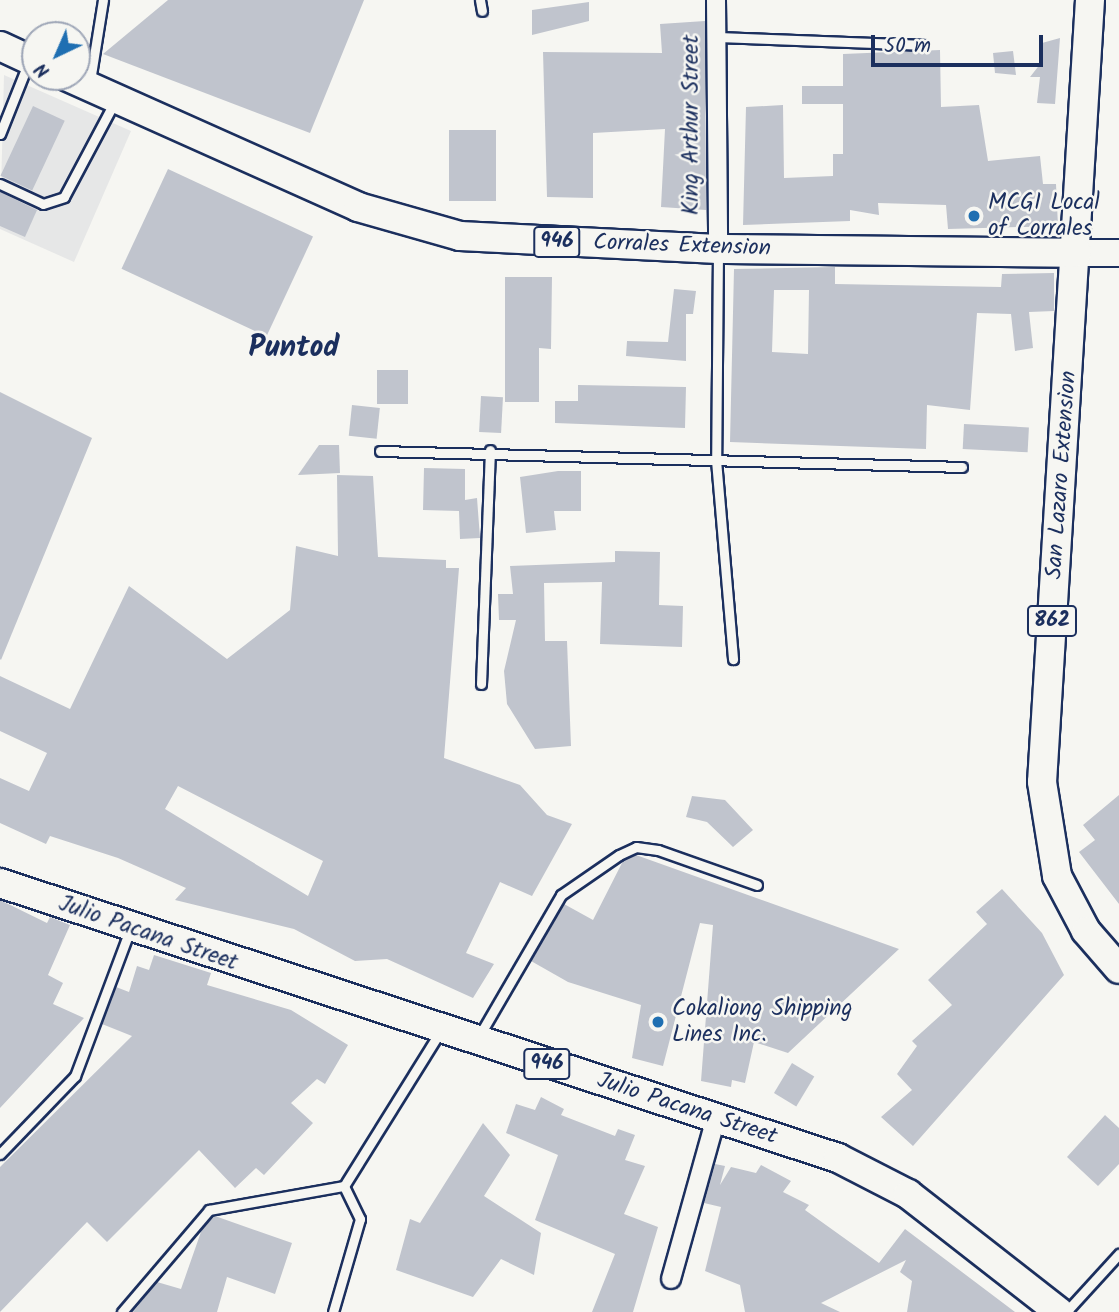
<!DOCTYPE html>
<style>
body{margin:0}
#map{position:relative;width:1119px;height:1312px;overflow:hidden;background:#f6f6f2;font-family:Kalam,sans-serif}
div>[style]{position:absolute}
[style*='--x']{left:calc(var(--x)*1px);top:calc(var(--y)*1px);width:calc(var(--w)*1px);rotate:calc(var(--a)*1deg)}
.built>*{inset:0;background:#e6e7e7}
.building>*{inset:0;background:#c0c4cd;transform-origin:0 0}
.roads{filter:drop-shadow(2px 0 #1b2f5e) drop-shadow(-2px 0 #1b2f5e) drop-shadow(0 2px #1b2f5e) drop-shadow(0 -2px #1b2f5e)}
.lane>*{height:9px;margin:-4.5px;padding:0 4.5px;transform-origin:4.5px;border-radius:4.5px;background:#f6f6f2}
.street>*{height:18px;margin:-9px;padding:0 9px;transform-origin:9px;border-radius:9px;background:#f6f6f2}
.secondary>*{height:26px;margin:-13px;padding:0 13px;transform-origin:13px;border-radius:13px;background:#f6f6f2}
.primary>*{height:28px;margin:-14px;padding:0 14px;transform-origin:14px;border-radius:14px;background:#f6f6f2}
.dots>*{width:19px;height:19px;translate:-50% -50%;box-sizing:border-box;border:4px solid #f6f6f2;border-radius:50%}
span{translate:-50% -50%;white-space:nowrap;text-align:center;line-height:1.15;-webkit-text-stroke:5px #f6f6f2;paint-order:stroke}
.shield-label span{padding:2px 5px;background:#f6f6f2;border:2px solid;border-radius:5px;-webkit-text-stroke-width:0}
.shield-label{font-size:21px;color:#1b2f5e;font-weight:700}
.street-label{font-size:23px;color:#1b2f5e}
.poi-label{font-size:23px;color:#1b2f5e}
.left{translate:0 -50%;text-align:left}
.district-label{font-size:30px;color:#1b2f5e;font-weight:700}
.north{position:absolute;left:21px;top:21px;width:70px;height:70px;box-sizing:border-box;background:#f6f6f2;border:2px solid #9ea6b7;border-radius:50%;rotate:224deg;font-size:19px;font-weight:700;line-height:28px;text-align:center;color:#1b2f5e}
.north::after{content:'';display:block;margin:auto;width:24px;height:32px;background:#1f6fb2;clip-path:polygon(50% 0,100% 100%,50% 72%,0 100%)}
.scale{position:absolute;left:871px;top:35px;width:172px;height:32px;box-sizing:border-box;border:4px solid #1b2f5e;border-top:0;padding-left:9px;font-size:21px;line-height:24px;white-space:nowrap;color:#1b2f5e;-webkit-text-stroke:5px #f6f6f2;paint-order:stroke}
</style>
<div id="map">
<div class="built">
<div style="clip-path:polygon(4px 75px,131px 131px,74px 262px,0 229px)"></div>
</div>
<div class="building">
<div style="clip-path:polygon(168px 0,364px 0,310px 133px,103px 54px)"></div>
<div style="clip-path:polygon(589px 2px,589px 21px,532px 35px,532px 10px)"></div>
<div style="clip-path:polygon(705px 21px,706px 210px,661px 207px,665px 129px,593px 133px,593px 198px,547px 197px,543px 52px,662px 53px,660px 24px)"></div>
<div style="clip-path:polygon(1060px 38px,1055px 104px,1037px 103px,1040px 77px,1030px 77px,1041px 63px,1042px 43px)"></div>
<div style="clip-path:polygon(940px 50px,941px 107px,979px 105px,988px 161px,1040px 156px,1043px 184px,1056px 184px,1058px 226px,948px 229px,946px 205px,878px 203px,879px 215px,850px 210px,850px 221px,743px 225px,746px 107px,783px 105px,784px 178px,833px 176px,833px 154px,843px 154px,843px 104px,802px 104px,802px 86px,843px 86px,843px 54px)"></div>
<div style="clip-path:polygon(1013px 51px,1016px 75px,995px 73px,993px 53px)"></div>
<div style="left:33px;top:106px;width:35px;height:77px;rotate:25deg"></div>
<div style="left:449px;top:130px;width:47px;height:71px"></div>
<div style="left:168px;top:169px;width:160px;height:110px;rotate:25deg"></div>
<div style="clip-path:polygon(0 192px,37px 210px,25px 237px,0 226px)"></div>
<div style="clip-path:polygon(evenodd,835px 267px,835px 284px,1001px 287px,1002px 274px,1054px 273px,1054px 311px,1029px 312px,1033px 348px,1015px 351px,1011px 314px,977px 313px,970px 410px,927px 405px,926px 449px,730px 442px,734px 269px,835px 267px,774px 290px,809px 290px,808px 354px,772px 352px,774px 290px)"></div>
<div style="clip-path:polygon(505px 277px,552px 277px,551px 349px,539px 348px,539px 402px,505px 402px)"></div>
<div style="clip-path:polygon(674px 289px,696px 291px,693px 314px,686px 314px,686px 361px,626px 356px,627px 341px,668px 342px)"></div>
<div style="left:377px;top:370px;width:31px;height:34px"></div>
<div style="clip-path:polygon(578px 385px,686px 387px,685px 428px,555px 423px,555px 401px,578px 401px)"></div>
<div style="clip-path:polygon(0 392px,92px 438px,1px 660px,0 659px)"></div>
<div style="left:481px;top:396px;width:22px;height:36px;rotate:3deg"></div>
<div style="left:352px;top:405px;width:28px;height:31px;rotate:6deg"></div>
<div style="left:964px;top:424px;width:65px;height:25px;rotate:3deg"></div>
<div style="clip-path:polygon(319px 445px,339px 445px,340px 473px,298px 475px)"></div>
<div style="clip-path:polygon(424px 468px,465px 469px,465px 500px,477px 498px,480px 538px,460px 539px,459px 511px,423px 510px)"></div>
<div style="clip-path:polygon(558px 471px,581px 471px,581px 511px,554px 511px,556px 530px,526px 533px,520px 477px)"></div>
<div style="clip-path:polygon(evenodd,337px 475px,373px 476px,378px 557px,446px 560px,446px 568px,459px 568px,444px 758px,520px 785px,547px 815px,572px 824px,532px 896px,500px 882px,466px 953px,494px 964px,473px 998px,387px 959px,355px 961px,294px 929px,175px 900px,186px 888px,118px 858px,50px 836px,46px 844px,0 823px,0 778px,29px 791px,47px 753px,0 731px,0 676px,70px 709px,129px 586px,227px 659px,290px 610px,296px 546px,338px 556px,337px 475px,178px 786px,323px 861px,308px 896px,165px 809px,178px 786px)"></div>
<div style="clip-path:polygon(615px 551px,660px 552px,659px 605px,683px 606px,682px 647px,600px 644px,602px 582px,544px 583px,545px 641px,567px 641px,571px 746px,535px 749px,507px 704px,504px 671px,516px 620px,499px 620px,498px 594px,513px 594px,510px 566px,615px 562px)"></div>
<div style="clip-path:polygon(1119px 795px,1119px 904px,1079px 852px,1095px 840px,1083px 825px)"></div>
<div style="clip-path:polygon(692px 796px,725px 800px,753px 830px,733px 847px,707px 822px,686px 817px)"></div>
<div style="clip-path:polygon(636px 855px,899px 949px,788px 1053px,754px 1042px,745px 1083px,732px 1080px,731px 1087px,701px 1081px,713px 925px,700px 923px,663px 1066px,632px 1058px,641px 1005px,568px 982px,531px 961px,564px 904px,593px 920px,623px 861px)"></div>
<div style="clip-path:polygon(1002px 889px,1042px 933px,1064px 975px,913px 1146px,881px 1117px,912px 1090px,897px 1074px,917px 1046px,912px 1041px,952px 1005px,928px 980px,987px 924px,976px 912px)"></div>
<div style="clip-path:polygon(0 900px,47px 923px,50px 917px,70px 925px,48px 975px,63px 983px,53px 1004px,84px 1018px,0 1108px)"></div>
<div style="clip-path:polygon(154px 955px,211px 973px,207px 985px,291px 1010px,348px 1045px,325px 1084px,317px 1079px,291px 1103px,313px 1123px,264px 1175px,256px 1168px,235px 1188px,199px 1150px,107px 1242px,87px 1222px,0 1312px,0 1167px,132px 1036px,102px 1024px,116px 987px,129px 992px,137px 966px,149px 970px)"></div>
<div style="left:792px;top:1063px;width:26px;height:35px;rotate:31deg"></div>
<div style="clip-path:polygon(541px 1097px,564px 1109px,561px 1115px,615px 1136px,618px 1129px,635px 1135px,625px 1160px,645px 1166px,624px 1214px,658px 1227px,633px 1312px,592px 1312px,615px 1254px,535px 1220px,558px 1155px,506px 1133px,516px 1104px,535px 1110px)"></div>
<div style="clip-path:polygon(1105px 1115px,1119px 1128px,1119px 1164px,1098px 1186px,1067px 1157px)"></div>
<div style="clip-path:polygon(483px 1123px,510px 1155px,484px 1196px,541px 1233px,534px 1275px,501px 1259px,473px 1297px,396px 1270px,410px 1219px,420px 1223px)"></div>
<div style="clip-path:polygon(715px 1164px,725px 1166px,720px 1185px,731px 1167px,756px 1173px,761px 1165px,791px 1181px,783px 1192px,809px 1205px,805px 1210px,879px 1263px,905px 1229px,1015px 1312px,907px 1312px,912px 1281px,900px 1272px,906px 1260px,821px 1303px,840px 1312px,745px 1312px,740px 1285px,705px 1271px,721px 1207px,704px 1203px)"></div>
<div style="clip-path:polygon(215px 1216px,292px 1243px,275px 1294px,227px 1277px,217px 1312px,133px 1312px,157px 1282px,181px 1289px,202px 1229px)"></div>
</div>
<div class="roads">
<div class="lane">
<div style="--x:480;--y:0;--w:11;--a:80"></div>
<div style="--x:716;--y:37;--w:206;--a:2.2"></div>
<div style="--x:90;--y:81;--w:82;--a:-80.9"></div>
<div style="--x:0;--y:134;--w:79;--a:-68.3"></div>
<div style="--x:0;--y:184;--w:47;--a:24.9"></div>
<div style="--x:43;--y:204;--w:22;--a:-18"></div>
<div style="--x:64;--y:197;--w:106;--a:-62"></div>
<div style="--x:718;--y:251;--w:209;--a:90.5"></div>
<div style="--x:716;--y:460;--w:200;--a:85.1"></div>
<div style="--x:380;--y:451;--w:582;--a:1.57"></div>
<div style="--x:481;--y:684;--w:234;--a:-87.8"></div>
<div style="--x:479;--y:1036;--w:163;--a:-59.8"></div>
<div style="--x:561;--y:895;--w:70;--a:-34.6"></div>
<div style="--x:619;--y:855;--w:19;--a:-25"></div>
<div style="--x:636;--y:847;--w:22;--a:8"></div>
<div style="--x:658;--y:850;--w:105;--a:19.5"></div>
<div style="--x:0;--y:1154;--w:108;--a:-46.1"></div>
<div style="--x:75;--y:1076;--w:156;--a:-69.4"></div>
<div style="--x:122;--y:1312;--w:134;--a:-49.5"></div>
<div style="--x:209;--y:1210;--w:137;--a:-10.1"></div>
<div style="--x:344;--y:1186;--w:181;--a:-58.1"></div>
<div style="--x:333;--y:1312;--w:97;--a:-73.8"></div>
<div style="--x:360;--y:1219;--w:37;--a:-116"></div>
<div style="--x:1066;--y:1312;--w:79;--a:-47.6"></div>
</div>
<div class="street">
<div style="--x:716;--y:0;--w:249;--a:89.5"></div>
<div style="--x:671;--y:1279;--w:167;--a:-74.4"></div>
</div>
<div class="secondary">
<div style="--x:1077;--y:253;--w:42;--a:0"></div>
</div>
<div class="primary">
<div style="--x:1090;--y:0;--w:783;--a:93.51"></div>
<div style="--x:1042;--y:782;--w:95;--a:80.9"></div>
<div style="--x:1057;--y:876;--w:62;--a:62.2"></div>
<div style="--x:1086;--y:931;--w:50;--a:49"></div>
<div style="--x:0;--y:46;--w:38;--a:25"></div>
<div style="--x:68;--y:77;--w:318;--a:24.1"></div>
<div style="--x:358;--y:207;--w:106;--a:15.9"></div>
<div style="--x:460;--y:236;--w:258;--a:2.9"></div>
<div style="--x:718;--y:249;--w:359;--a:0.6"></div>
<div style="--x:0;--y:883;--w:882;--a:18.17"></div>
<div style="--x:838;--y:1158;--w:79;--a:27.2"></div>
<div style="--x:908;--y:1194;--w:192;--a:38"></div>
</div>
</div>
<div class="dots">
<div style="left:974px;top:216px;background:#1f6fb2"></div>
<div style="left:658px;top:1022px;background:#1f6fb2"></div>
</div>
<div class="shield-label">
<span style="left:557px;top:242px">946</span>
<span style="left:1052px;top:621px">862</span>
<span style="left:547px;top:1064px">946</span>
</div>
<div class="street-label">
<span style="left:692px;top:125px;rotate:-90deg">King Arthur Street</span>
<span style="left:682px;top:246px;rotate:2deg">Corrales Extension</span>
<span style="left:1062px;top:475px;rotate:-86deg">San Lazaro Extension</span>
<span style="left:148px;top:934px;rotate:19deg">Julio Pacana Street</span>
<span style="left:687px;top:1109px;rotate:18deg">Julio Pacana Street</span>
</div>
<div class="poi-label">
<span class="left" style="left:988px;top:216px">MCGI Local<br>of Corrales</span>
<span class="left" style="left:672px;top:1022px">Cokaliong Shipping<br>Lines Inc.</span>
</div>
<div class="district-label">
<span style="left:294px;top:348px">Puntod</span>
</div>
<div class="north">N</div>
<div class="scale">50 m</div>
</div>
